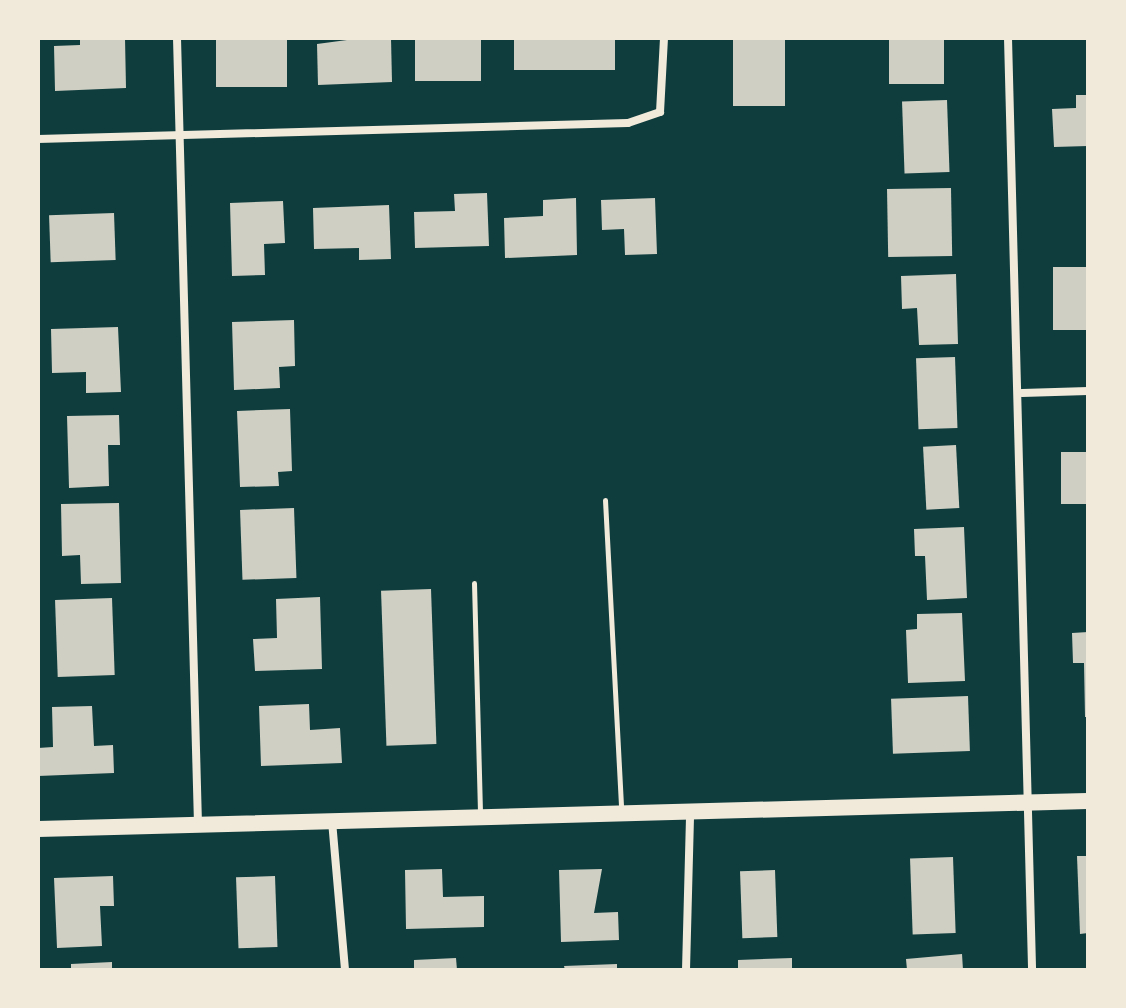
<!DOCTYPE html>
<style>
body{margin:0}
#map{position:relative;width:1126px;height:1008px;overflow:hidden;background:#0f3d3e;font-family:Helvetica,sans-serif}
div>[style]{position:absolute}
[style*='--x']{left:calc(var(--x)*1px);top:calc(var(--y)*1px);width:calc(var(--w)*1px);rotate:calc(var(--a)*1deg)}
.building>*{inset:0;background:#cfcfc3;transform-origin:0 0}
.service>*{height:5px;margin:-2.5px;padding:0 2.5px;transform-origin:2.5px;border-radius:2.5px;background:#f1e9da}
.minor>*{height:8px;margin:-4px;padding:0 4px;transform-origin:4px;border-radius:4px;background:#f1e9da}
.secondary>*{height:16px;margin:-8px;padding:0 8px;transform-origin:8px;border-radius:8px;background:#f1e9da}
span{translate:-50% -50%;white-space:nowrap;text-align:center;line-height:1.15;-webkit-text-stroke:8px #f1e9da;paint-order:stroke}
.frame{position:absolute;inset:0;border:40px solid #f1e9da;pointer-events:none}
</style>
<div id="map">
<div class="building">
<div style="clip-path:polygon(80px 38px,125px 38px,126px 88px,55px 91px,54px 46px,80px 45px)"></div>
<div style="left:216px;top:38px;width:71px;height:49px"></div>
<div style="clip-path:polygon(362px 38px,391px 38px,392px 82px,318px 85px,317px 44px)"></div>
<div style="left:415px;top:38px;width:66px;height:43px"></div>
<div style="left:514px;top:38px;width:101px;height:32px"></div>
<div style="left:733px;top:38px;width:52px;height:68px"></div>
<div style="left:889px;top:38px;width:55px;height:46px"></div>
<div style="clip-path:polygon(1076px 95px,1088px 95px,1088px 146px,1054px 147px,1052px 109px,1076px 108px)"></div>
<div style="left:947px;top:100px;width:72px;height:45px;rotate:88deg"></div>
<div style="left:951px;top:188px;width:68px;height:64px;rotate:89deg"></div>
<div style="clip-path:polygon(487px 193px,489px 246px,415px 248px,414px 212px,455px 211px,454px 194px)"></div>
<div style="clip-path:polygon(576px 198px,577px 255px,505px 258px,504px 218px,543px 216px,543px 200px)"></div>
<div style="clip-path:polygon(655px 198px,657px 254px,625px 255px,624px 229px,602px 230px,601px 200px)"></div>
<div style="clip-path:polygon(283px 201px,285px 243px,264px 244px,265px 275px,232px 276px,230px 203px)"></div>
<div style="clip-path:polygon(389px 205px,391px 259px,359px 260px,359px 248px,314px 249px,313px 208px)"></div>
<div style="left:114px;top:213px;width:47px;height:65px;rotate:88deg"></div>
<div style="left:1088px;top:267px;width:63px;height:35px;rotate:90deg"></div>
<div style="clip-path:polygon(956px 274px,958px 344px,919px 345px,917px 308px,902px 309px,901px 276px)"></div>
<div style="clip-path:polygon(294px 320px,295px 366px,279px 367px,280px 388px,234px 390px,232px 322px)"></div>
<div style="clip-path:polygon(118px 327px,121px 392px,86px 393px,86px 372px,52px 373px,51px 329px)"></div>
<div style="left:955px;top:357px;width:71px;height:39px;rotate:88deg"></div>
<div style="clip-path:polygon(290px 409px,292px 471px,278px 472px,279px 486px,240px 487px,237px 411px)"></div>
<div style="clip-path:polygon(119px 415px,120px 445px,108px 445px,109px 486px,69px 488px,67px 416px)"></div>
<div style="left:956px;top:445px;width:63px;height:33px;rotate:87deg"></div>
<div style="left:1061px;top:452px;width:27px;height:52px"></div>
<div style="clip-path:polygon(119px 503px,121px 583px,81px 584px,80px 555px,62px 556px,61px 504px)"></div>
<div style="left:294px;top:508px;width:70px;height:54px;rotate:88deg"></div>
<div style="clip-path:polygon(964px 527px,967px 598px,927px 600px,925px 556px,915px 556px,914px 529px)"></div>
<div style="left:431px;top:589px;width:155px;height:50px;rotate:88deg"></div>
<div style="clip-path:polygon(320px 597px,322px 669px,255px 671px,253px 639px,277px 638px,276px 599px)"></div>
<div style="left:112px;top:598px;width:77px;height:57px;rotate:88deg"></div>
<div style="clip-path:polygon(962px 613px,965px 681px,908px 683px,906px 630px,917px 629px,917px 614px)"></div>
<div style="clip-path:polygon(1088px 632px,1088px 717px,1085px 717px,1084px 663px,1073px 663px,1072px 633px)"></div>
<div style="left:968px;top:696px;width:55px;height:77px;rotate:88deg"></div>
<div style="clip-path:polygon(309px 704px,310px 730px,340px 728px,342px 763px,261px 766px,259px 706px)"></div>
<div style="clip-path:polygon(92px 706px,94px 746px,113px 745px,114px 773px,38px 776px,38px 748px,53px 747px,52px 707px)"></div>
<div style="clip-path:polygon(1077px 856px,1088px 856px,1088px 933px,1080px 934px)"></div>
<div style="left:953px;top:857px;width:76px;height:43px;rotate:88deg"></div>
<div style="clip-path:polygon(442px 869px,443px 897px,484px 896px,484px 927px,406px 929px,405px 870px)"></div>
<div style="clip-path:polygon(602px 869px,594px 913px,618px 912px,619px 940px,561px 942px,559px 870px)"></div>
<div style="left:775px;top:870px;width:67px;height:35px;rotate:88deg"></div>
<div style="clip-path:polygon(113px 876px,114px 906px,100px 906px,102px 946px,57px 948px,54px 878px)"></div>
<div style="left:275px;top:876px;width:71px;height:39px;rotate:88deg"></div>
<div style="clip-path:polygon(962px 954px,963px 970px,907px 970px,906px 959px)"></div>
<div style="clip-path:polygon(456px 958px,457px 970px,414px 970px,414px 960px)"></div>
<div style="clip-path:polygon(792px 958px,792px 970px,738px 970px,738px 960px)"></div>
<div style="clip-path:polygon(112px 962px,112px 970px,71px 970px,71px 964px)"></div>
<div style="clip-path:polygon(617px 964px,617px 970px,565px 970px,564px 966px)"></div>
</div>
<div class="service">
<div style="--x:605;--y:500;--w:309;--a:87"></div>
<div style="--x:474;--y:583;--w:230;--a:88.5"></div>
</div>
<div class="minor">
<div style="--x:177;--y:38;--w:786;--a:88.47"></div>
<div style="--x:1008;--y:38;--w:932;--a:88.52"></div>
<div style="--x:38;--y:139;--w:590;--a:-1.55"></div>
<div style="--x:628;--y:123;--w:34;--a:-19"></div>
<div style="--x:660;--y:112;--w:74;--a:-86.9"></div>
<div style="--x:1022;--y:393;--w:66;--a:-1.7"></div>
<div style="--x:332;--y:821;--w:150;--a:85"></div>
<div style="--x:686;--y:970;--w:158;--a:-88.5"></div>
</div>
<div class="secondary">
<div style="--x:38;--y:829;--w:1050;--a:-1.53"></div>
</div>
<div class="frame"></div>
</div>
